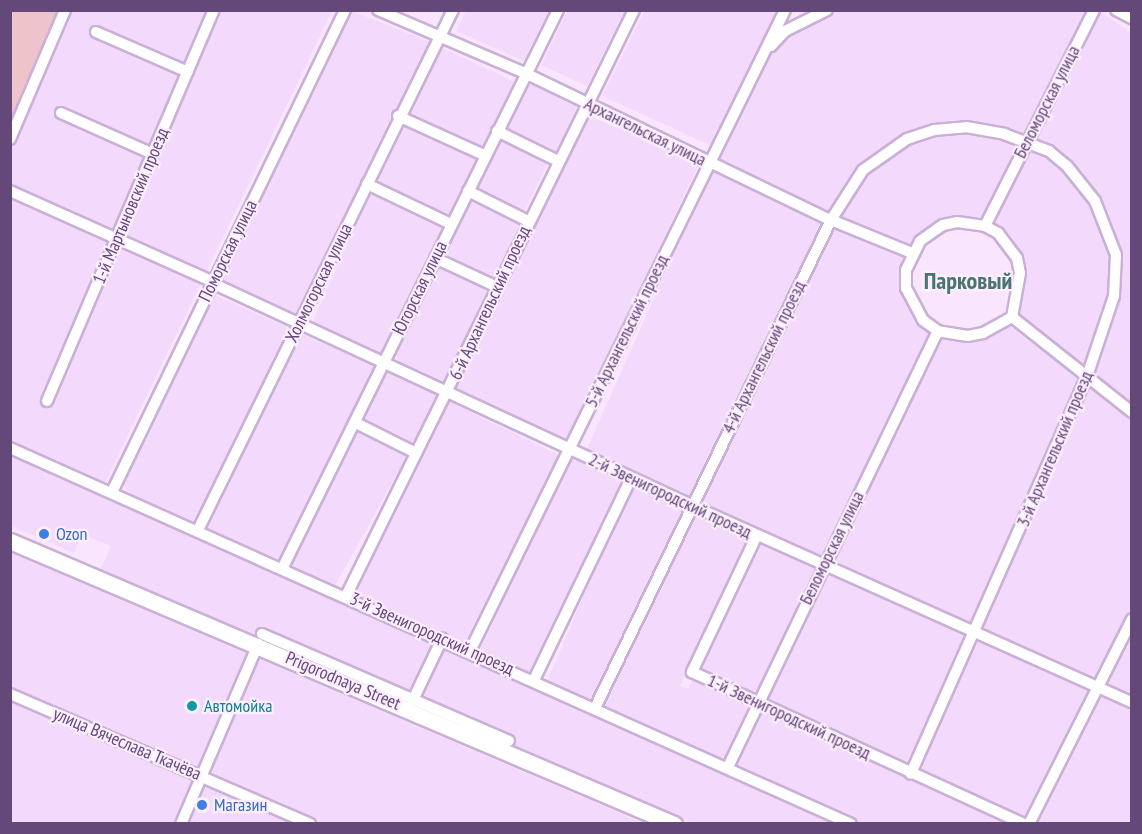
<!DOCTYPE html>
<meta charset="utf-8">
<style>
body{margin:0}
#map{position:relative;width:1142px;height:834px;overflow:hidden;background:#f9e6fe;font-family:"PT Sans Narrow",sans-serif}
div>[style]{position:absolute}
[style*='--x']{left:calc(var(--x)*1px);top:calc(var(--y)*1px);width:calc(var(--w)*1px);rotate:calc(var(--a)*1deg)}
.residential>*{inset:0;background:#f3dafc;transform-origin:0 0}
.green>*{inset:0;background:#eec3cc}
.roads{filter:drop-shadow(2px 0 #c9b0d6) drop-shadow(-2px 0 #c9b0d6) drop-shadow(0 2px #c9b0d6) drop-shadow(0 -2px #c9b0d6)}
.street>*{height:10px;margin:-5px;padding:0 5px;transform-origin:5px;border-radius:5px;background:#fff}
.secondary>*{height:15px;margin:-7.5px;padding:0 7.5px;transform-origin:7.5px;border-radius:7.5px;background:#fff}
.dots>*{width:16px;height:16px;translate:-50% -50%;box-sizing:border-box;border:3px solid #fceeff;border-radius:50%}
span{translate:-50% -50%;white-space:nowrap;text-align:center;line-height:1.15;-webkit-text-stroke:4.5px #fceeff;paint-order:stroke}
.street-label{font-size:18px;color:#64487a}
.shop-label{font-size:18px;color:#366cbe}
.left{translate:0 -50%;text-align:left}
.culture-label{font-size:18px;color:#0d838f}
.district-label{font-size:24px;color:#4a746e;font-weight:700}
.frame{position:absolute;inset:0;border:12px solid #64487a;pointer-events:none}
</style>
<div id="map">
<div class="residential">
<div style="clip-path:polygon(568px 10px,625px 11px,587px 86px,541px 65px)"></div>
<div style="clip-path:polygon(645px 10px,777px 11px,712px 146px,602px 96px)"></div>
<div style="clip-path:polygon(11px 11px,332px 11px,100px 493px,840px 823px,693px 823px,100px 570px,111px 546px,82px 534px,74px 553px,11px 526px)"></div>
<div style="clip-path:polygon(352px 11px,430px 42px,295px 320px,216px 286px,346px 15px)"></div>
<div style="clip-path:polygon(466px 11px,466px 10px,549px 11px,524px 61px,456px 31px)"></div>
<div style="clip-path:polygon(833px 11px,1087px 11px,1023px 135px,952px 120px,906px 136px,857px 170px,829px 214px,711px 160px,751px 78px,790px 33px)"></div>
<div style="clip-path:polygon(1101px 12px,1131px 33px,1131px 407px,1093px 377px,1091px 371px,1108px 330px,1117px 296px,1118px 255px,1095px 194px,1032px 140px,1096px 15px)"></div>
<div style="left:438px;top:46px;width:84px;height:76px;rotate:25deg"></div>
<div style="clip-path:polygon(527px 80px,577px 105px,556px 156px,508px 132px,504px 126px)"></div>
<div style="clip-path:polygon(589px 116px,690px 158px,698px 166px,566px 442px,454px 391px,580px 120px)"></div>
<div style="left:402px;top:124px;width:83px;height:65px;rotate:23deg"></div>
<div style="clip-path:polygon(963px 129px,1022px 144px,982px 217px,966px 218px,946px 225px,910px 248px,840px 217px,858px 184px,879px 163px,915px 141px)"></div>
<div style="left:499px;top:138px;width:55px;height:56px;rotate:26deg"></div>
<div style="clip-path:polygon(1028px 148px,1046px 153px,1065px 167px,1095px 206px,1112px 256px,1111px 300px,1083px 370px,1015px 315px,1020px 297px,1010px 241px,993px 223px,993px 214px)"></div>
<div style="left:712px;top:168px;width:126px;height:309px;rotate:24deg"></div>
<div style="left:370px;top:193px;width:82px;height:146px;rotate:24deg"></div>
<div style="clip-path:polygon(468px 198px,520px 222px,494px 281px,449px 260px,442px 249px)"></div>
<div style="clip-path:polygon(833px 224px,905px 253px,900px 290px,909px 308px,931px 332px,820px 558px,714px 512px,703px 500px)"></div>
<div style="clip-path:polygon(435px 264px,488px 288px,448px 383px,400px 362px,393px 350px)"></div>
<div style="clip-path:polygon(210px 293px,292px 329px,198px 523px,131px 494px,121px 483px)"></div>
<div style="clip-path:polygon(1006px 324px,1080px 378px,972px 626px,829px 560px,939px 338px,972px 340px)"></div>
<div style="clip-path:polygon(299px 333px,375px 366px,375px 373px,279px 559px,203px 527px)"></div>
<div style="left:387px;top:366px;width:58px;height:61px;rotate:24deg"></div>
<div style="clip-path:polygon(1094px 387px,1132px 417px,1131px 612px,1099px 680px,984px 633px,982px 626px,1084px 389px)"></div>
<div style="left:448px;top:401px;width:124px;height:215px;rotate:26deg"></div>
<div style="left:359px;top:427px;width:56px;height:153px;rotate:29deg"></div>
<div style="left:570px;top:457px;width:60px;height:213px;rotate:25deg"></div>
<div style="left:631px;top:484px;width:61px;height:215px;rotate:23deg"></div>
<div style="clip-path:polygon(696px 514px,752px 539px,680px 686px,688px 689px,694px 676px,754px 704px,725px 760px,600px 705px)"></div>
<div style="clip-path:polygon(760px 540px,815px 562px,818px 571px,758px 698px,697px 670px)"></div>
<div style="clip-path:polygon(11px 553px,643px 823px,11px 823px)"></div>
<div style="clip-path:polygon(827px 572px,836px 572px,972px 634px,910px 765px,904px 769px,766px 701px)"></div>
<div style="clip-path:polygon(1131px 626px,1131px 698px,1109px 685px,1107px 678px)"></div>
<div style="clip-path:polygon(980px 638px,1092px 686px,1033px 811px,1024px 818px,922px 775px,918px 765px)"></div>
<div style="clip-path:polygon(1101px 690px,1131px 707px,1131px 823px,1038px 823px,1036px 815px)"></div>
<div style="clip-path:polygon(758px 711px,766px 712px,1013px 823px,860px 823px,737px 767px,734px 760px)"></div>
</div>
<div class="green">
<div style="clip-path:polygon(11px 10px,59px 11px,13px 118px,10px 117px)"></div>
</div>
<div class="roads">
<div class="street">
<div style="--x:378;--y:10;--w:162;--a:23.2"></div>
<div style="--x:527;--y:74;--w:337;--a:25.7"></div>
<div style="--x:831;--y:220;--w:87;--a:22.2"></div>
<div style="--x:1116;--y:10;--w:18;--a:27"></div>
<div style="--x:96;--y:32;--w:100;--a:23.5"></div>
<div style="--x:771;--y:46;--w:21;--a:-47"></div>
<div style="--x:785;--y:31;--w:47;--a:-26.6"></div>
<div style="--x:61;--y:113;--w:101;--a:24"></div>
<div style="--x:398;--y:116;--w:94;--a:24.4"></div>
<div style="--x:497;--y:131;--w:68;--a:26.2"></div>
<div style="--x:10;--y:139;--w:140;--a:-66.9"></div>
<div style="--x:367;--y:184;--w:93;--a:25.5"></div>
<div style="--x:10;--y:191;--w:222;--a:24.1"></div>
<div style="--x:468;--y:191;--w:67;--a:26.6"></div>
<div style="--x:957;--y:222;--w:28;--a:8"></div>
<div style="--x:985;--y:226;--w:15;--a:28"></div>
<div style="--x:998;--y:233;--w:31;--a:53"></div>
<div style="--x:1017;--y:258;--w:15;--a:79"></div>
<div style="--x:1020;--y:273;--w:45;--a:100.3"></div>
<div style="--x:1012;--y:317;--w:33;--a:151"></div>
<div style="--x:983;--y:333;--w:15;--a:169"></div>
<div style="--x:968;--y:336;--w:30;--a:-171"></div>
<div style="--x:938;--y:331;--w:19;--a:-144"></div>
<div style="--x:923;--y:320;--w:36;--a:-118"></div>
<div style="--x:906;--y:288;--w:18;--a:-90"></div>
<div style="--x:906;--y:270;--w:32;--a:-64"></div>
<div style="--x:920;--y:241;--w:28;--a:-35"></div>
<div style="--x:943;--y:225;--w:14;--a:-12"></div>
<div style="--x:985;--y:226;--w:242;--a:-63.2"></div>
<div style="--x:435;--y:258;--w:68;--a:25.1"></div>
<div style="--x:212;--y:283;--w:530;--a:24.87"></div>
<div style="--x:693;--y:506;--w:481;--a:24.1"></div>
<div style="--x:1012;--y:317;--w:153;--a:38.4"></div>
<div style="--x:47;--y:401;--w:425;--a:-66.9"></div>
<div style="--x:356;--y:423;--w:67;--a:26.6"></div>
<div style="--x:10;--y:448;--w:921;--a:24.09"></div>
<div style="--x:112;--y:492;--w:535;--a:-64.2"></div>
<div style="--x:198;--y:530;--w:579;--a:-63.88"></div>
<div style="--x:757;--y:535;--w:152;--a:115.4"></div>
<div style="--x:692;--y:672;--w:365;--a:24.6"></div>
<div style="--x:283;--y:567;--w:621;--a:-63.72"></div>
<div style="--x:346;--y:596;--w:653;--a:-63.83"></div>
<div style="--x:262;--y:634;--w:269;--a:23.4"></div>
<div style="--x:470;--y:651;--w:714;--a:-63.83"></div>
<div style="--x:534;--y:680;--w:224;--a:-64.3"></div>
<div style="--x:10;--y:694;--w:327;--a:23.4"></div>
<div style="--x:413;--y:700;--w:68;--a:-64.6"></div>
<div style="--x:595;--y:708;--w:542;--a:-64.19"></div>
<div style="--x:831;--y:220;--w:59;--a:-57.4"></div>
<div style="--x:863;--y:170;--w:54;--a:-35.2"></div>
<div style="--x:907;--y:139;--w:28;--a:-18"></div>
<div style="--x:934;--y:130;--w:32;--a:-5"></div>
<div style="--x:966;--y:127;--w:39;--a:10"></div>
<div style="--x:1004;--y:134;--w:48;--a:20.7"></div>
<div style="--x:1049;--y:151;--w:23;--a:40"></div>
<div style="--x:1067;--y:166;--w:45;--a:51.3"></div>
<div style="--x:1095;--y:201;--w:58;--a:68.7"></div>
<div style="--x:1116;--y:255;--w:41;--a:92.8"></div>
<div style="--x:1114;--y:296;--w:84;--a:108.6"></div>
<div style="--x:1087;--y:376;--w:435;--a:113.9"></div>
<div style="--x:728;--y:767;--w:484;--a:-64.3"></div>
<div style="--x:181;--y:824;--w:196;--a:-66.8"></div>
<div style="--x:1029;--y:824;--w:229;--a:-63.3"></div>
</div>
<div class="secondary">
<div style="--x:10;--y:541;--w:722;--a:23.08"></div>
</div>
</div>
<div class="dots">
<div style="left:44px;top:534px;background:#3f7fe0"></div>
<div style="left:192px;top:706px;background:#0f9aa8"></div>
<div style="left:202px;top:805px;background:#3f7fe0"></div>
</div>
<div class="street-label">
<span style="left:1047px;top:102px;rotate:-63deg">Беломорская улица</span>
<span style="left:645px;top:132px;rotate:26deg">Архангельская улица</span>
<span style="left:131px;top:206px;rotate:-67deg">1-й Мартыновский проезд</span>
<span style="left:228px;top:251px;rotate:-64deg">Поморская улица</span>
<span style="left:319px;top:283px;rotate:-64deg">Холмогорская улица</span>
<span style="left:420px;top:288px;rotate:-64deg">Югорская улица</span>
<span style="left:490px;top:303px;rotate:-65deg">6-й Архангельский проезд</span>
<span style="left:627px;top:331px;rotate:-64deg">5-й Архангельский проезд</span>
<span style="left:764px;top:357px;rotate:-64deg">4-й Архангельский проезд</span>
<span style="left:1055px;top:449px;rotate:-67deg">3-й Архангельский проезд</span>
<span style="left:670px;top:496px;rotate:25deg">2-й Звенигородский проезд</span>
<span style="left:832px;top:548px;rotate:-64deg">Беломорская улица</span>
<span style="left:432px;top:634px;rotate:24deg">3-й Звенигородский проезд</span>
<span style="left:343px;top:681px;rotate:23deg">Prigorodnaya Street</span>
<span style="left:789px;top:717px;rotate:25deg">1-й Звенигородский проезд</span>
<span style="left:127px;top:744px;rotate:23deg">улица Вячеслава Ткачёва</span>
</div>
<div class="shop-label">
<span class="left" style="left:56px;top:534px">Ozon</span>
<span class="left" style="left:214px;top:805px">Магазин</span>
</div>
<div class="culture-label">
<span class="left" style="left:204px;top:706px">Автомойка</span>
</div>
<div class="district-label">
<span style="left:968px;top:281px">Парковый</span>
</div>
<div class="frame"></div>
</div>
